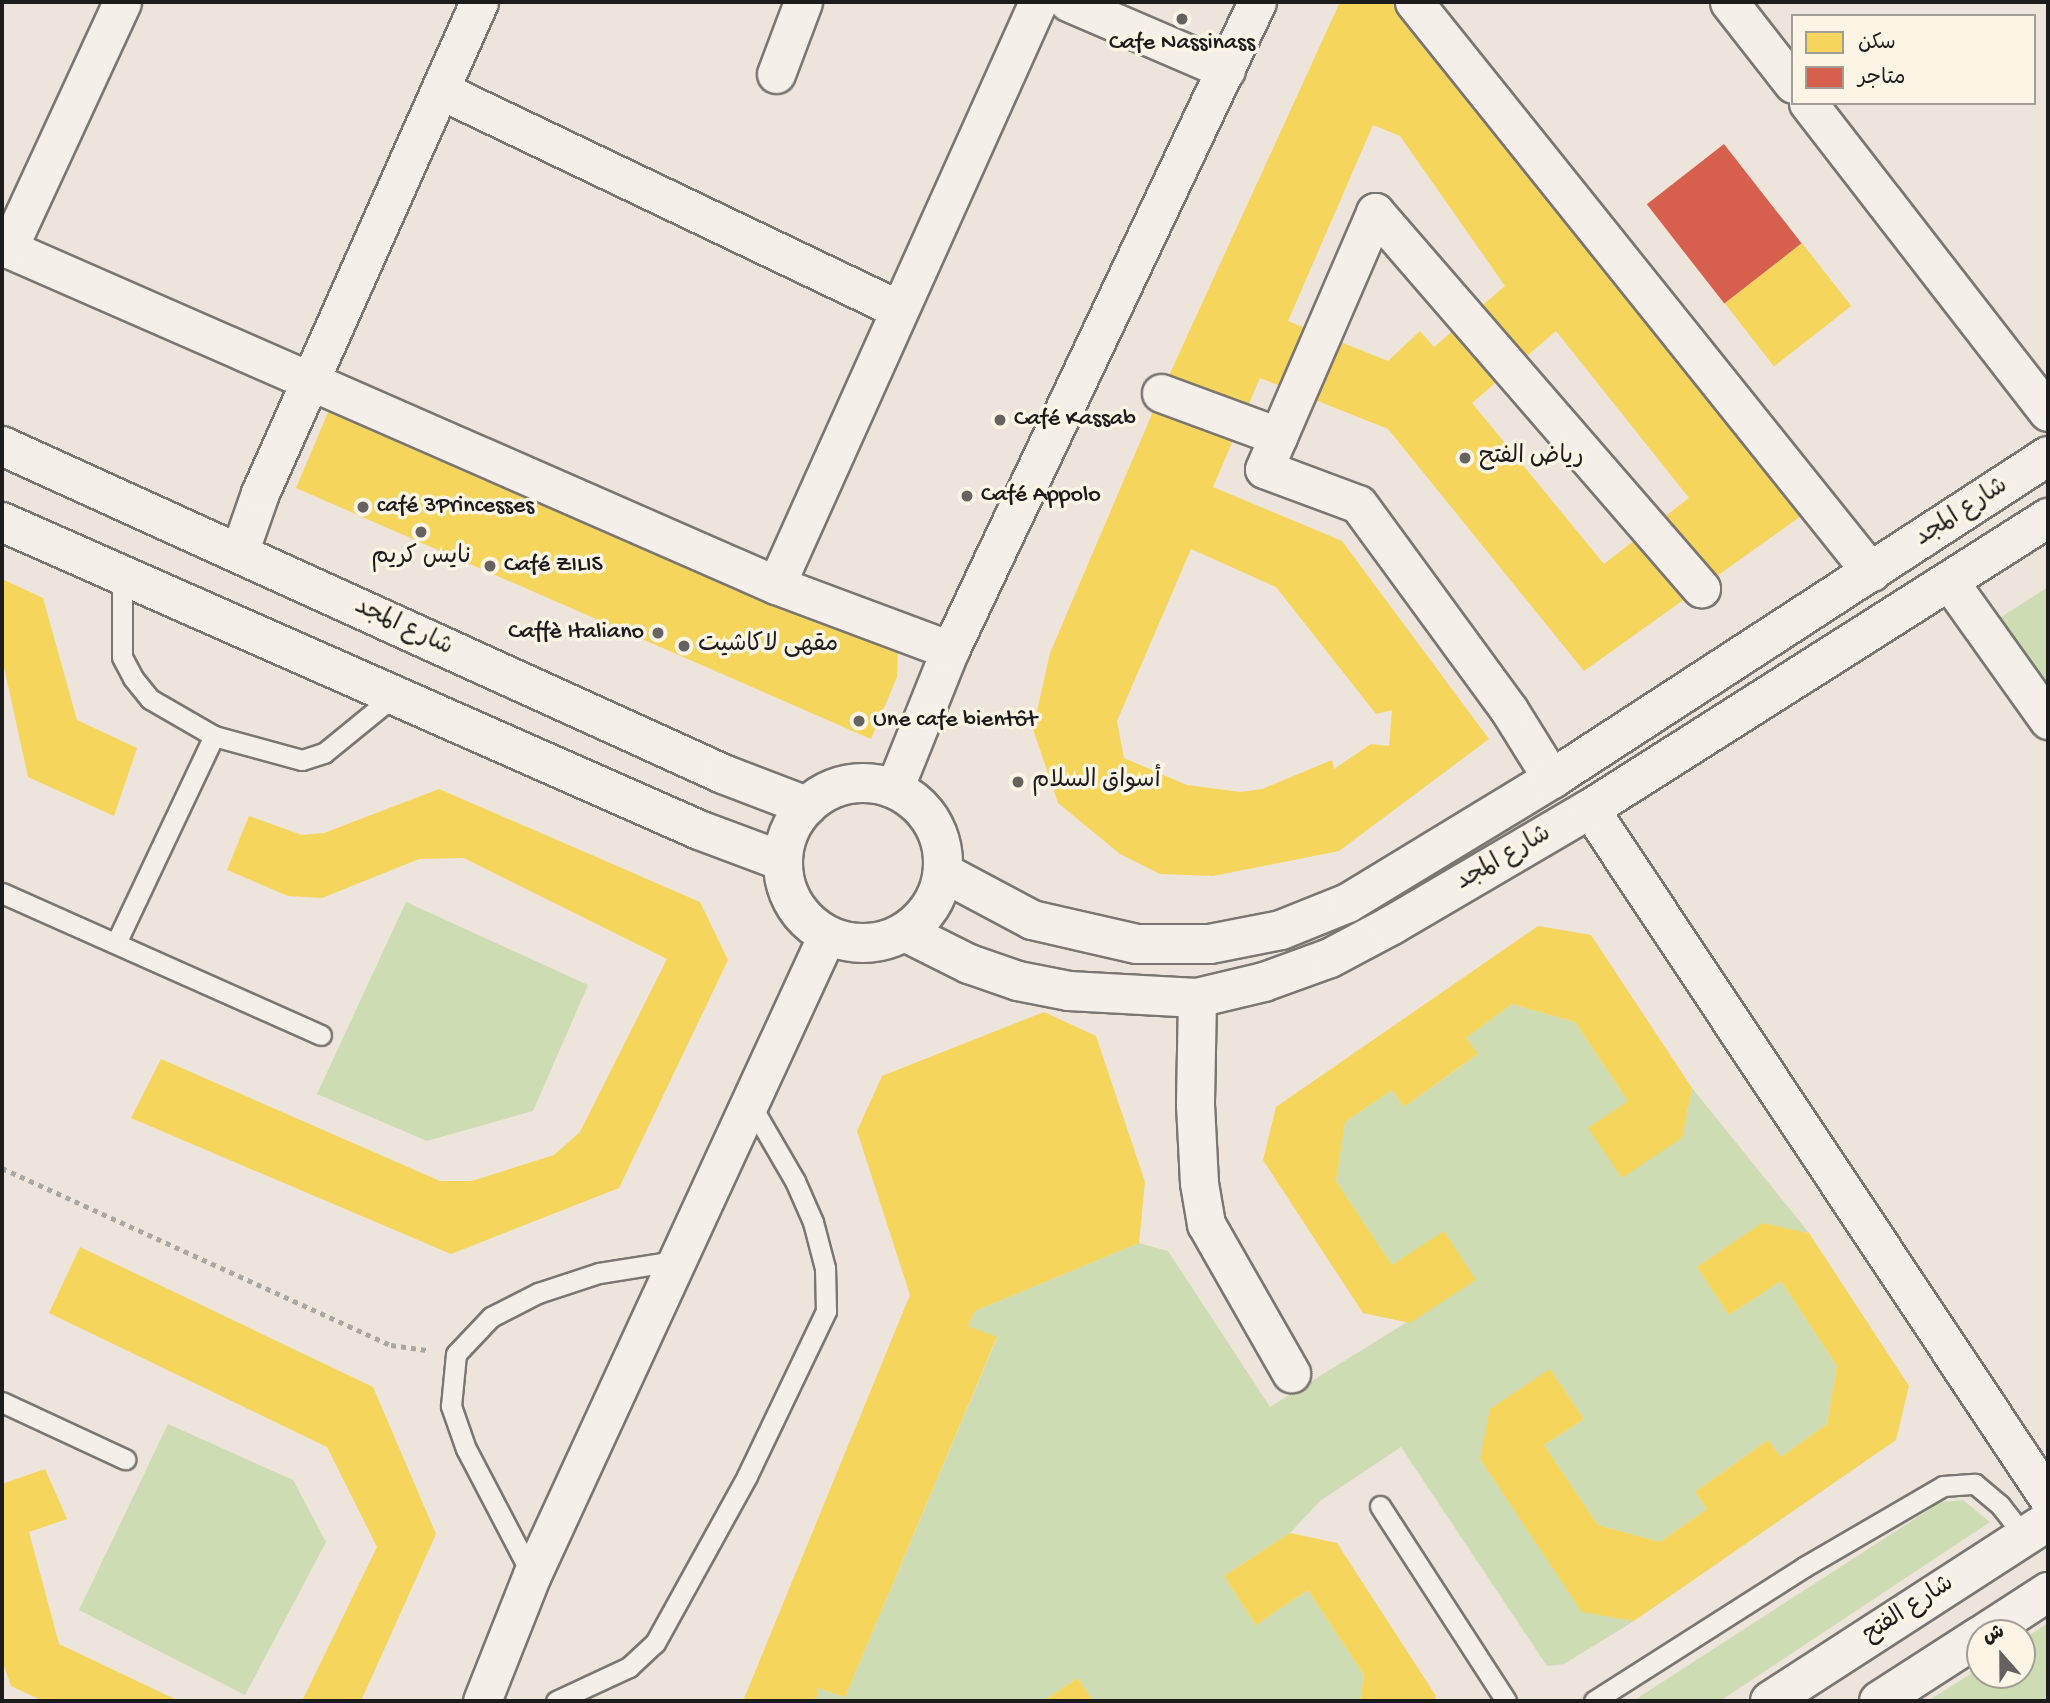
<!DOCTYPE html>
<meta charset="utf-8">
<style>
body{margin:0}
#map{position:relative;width:2050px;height:1703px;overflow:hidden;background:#ede4db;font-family:"Gochi Hand","Playpen Sans Arabic",sans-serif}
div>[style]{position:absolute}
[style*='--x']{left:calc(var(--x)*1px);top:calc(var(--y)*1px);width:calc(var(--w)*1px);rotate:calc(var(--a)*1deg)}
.green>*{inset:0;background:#cddcb2}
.homes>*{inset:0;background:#f6d55c;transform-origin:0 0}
.shops>*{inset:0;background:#d6604d;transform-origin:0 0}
.path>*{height:4.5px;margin-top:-2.25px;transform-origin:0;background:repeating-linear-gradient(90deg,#aaa7a3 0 5px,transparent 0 10px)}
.roads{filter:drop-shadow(2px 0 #7a7672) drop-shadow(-2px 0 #7a7672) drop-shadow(0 2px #7a7672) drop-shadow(0 -2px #7a7672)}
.lane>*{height:19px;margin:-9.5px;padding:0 9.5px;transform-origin:9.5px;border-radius:9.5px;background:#f4f0e9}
.street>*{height:37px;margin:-18.5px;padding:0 18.5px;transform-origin:18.5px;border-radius:18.5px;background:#f4f0e9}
.secondary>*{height:38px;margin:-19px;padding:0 19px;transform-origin:19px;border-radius:19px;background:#f4f0e9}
.secondary>.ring{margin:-19px;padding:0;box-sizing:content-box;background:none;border:38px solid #f4f0e9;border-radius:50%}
.dots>*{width:19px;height:19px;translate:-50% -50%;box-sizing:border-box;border:4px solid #fcf5e5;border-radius:50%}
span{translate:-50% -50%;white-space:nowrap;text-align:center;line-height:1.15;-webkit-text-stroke:7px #fcf5e5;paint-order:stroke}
.poi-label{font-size:24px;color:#1c1c1c}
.left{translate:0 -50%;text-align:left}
.right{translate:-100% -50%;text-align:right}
.street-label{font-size:24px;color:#1c1c1c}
.frame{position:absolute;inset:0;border:4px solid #1c1c1c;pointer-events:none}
.legend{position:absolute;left:1791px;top:14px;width:245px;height:91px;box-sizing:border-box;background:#fcf5e5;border:2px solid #a29e95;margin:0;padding:9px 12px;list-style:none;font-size:21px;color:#1c1c1c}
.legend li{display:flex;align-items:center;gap:14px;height:35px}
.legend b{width:35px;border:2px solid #a29e95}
.north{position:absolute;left:1966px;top:1619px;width:70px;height:70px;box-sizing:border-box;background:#fcf5e5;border:2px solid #a29e95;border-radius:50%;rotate:339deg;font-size:19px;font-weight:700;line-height:28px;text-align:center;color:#1c1c1c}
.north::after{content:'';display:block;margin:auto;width:24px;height:32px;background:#65625f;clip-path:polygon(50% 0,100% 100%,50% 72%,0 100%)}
</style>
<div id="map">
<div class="green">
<div style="clip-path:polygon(2048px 587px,2048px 700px,1995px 621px)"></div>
<div style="clip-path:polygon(406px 902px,588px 985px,533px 1111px,427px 1141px,317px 1094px)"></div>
<div style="clip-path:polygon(1512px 1004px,1575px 1022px,1628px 1101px,1682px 1138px,1692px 1088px,1809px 1233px,1762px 1224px,1697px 1267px,1729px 1315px,1781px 1281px,1837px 1366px,1827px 1424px,1781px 1457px,1768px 1440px,1695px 1492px,1707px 1509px,1660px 1542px,1598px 1525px,1544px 1445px,1584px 1419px,1550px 1369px,1480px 1459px,1582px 1611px,1634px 1621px,1564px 1664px,1547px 1666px,1401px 1447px,1320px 1501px,1290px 1533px,1224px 1576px,1256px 1625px,1308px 1590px,1364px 1675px,1360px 1701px,1093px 1701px,1078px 1678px,1043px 1701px,816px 1701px,818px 1688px,845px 1697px,997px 1338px,968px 1326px,975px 1311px,1139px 1243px,1168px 1251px,1270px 1407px,1475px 1280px,1444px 1232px,1392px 1265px,1336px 1181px,1345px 1122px,1392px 1090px,1404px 1107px,1477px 1055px,1466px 1038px)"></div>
<div style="clip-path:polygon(168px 1424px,293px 1480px,326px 1542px,245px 1695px,79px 1610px)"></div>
<div style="clip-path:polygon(1963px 1500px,1990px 1522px,1720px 1701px,1633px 1701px,1941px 1502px)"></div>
<div style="clip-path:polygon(2048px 1623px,2048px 1701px,1928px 1701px,1980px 1668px,1980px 1675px,2022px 1675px,2022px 1640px)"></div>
</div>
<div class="homes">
<div style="clip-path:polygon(evenodd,1340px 2px,1394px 2px,1801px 516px,1584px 671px,1388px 429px,1260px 378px,1213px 487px,1342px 541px,1489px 739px,1339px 851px,1213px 876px,1160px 874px,1120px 854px,1058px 803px,1033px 729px,1050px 653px,1161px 393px,1340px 2px,1373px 125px,1400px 136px,1505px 286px,1434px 347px,1420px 331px,1388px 361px,1288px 321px,1373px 125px,1340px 2px,1556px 331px,1689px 498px,1604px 564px,1472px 403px,1556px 331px,1340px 2px,1191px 549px,1276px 587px,1376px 714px,1392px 710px,1389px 746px,1371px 744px,1334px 769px,1332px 760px,1262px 789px,1241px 792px,1187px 785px,1124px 758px,1117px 721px,1191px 549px)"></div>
<div style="left:1802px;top:243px;width:80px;height:98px;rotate:52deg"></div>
<div style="clip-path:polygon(329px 410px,769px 601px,898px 648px,897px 677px,871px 739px,296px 488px)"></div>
<div style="clip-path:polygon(2px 579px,43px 598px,77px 720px,137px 748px,114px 816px,28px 777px,2px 658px)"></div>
<div style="clip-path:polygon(439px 789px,700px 902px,728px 960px,619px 1188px,451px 1254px,131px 1118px,161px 1059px,440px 1181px,472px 1181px,554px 1155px,580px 1132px,667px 959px,464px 858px,419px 859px,322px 898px,288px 896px,227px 870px,249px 816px,302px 835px,324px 833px)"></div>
<div style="clip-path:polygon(1538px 926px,1591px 935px,1692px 1088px,1682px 1138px,1622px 1178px,1588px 1128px,1628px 1101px,1575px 1022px,1512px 1004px,1466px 1038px,1478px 1054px,1404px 1107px,1392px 1090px,1345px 1122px,1336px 1181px,1392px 1265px,1444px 1231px,1476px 1280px,1410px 1323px,1363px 1313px,1263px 1160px,1276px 1107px)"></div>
<div style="clip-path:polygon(1044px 1012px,1096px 1036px,1145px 1182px,1139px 1243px,975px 1311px,968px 1326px,997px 1337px,845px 1697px,818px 1688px,816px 1701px,743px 1701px,910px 1295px,857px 1131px,882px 1076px)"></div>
<div style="clip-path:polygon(1762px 1223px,1809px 1233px,1909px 1386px,1896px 1440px,1634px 1621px,1582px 1612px,1480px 1459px,1490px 1409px,1550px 1369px,1584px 1419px,1544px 1445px,1598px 1525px,1660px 1542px,1707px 1509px,1695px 1492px,1768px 1440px,1781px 1457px,1827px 1424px,1837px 1366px,1781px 1281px,1729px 1315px,1697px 1267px)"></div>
<div style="clip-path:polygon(80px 1247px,373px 1387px,436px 1534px,361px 1701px,302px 1701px,377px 1547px,327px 1447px,49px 1313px)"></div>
<div style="clip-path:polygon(45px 1469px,67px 1519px,29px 1532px,59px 1644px,179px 1701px,43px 1701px,11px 1686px,2px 1660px,2px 1484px)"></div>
<div style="clip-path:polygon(1290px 1533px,1337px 1543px,1436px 1696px,1435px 1701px,1360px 1701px,1364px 1675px,1308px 1590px,1256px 1625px,1224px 1576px)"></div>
<div style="clip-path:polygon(1078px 1678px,1093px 1701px,1043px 1701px)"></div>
</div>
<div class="shops">
<div style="left:1724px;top:144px;width:126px;height:98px;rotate:52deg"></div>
</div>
<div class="path">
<div style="--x:2;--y:1168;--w:427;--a:24.5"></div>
<div style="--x:391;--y:1345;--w:36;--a:8"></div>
</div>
<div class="roads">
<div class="lane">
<div style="--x:122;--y:576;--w:81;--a:90"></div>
<div style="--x:122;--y:657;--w:24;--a:62"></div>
<div style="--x:133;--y:678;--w:27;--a:51"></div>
<div style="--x:150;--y:699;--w:74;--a:30"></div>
<div style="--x:214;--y:736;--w:91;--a:15.3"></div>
<div style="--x:302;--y:760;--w:23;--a:-18"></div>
<div style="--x:324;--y:753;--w:90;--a:-39.2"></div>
<div style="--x:2;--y:893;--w:349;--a:24"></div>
<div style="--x:116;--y:943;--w:229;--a:-64.7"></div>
<div style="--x:2;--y:1402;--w:136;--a:24.9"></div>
<div style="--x:1380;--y:1506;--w:232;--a:57.1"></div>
<div style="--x:532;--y:1575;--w:142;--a:-117.6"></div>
<div style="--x:466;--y:1449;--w:46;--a:-109.2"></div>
<div style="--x:451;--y:1406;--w:52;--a:-84.5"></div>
<div style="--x:456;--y:1354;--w:51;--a:-46.6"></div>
<div style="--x:491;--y:1317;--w:53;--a:-27.1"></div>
<div style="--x:538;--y:1293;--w:64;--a:-18.2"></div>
<div style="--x:599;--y:1273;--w:82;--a:-9.1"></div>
<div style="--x:556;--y:1701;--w:81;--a:-25"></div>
<div style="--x:629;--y:1667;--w:35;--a:-43"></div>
<div style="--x:655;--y:1643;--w:191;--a:-61.1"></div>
<div style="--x:747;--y:1476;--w:183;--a:-64.4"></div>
<div style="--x:826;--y:1311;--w:43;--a:-91.3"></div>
<div style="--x:825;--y:1268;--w:48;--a:-104.6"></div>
<div style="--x:813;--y:1222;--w:45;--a:-113.7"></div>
<div style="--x:795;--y:1181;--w:91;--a:-120.2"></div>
<div style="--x:1594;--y:1701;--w:249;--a:-32.5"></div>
<div style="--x:1804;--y:1567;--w:161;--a:-30.2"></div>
<div style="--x:1943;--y:1486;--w:32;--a:-4"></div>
<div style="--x:1975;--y:1484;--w:33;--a:40"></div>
<div style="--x:2000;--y:1505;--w:39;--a:52"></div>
</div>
<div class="street">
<div style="--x:1068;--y:2;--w:172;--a:23.3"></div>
<div style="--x:1414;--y:2;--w:731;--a:51.28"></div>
<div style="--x:1729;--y:2;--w:104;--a:52"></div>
<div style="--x:776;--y:74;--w:77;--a:-69.4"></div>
<div style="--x:442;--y:91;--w:505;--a:25.55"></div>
<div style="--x:1808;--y:103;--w:391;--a:52.2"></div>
<div style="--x:2;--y:246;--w:845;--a:23.65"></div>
<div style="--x:776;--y:585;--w:186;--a:20.5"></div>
<div style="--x:8;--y:249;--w:272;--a:-65.2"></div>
<div style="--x:1161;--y:393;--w:125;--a:20.2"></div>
<div style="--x:239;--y:553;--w:64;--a:-70.7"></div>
<div style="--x:260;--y:493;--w:538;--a:-65.96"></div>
<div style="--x:1949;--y:581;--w:171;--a:54.5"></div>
<div style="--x:776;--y:585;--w:639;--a:-65.8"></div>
<div style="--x:1552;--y:779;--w:81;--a:-121.9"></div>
<div style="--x:1509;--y:710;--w:255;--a:-126.2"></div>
<div style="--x:1358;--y:504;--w:100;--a:-159.6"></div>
<div style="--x:1264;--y:469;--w:280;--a:-66.6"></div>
<div style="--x:1375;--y:212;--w:498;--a:49.1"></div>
<div style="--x:894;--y:789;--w:150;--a:-68.1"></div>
<div style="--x:950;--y:650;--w:717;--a:-64.65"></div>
<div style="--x:1590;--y:809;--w:827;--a:56.39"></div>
<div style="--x:1197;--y:998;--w:106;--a:91.1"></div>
<div style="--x:1195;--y:1104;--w:79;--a:87.1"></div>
<div style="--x:1199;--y:1183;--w:42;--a:80.3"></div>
<div style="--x:1206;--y:1224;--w:172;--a:60.3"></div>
<div style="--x:482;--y:1701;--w:136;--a:-68.4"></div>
<div style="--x:532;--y:1575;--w:705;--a:-65.25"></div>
</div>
<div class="secondary">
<div style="--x:2;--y:446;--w:792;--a:24.46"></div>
<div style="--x:723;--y:774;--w:90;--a:20.9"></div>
<div style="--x:2;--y:522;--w:762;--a:23.84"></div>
<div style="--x:699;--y:830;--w:89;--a:20.5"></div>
<div class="ring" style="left:783px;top:783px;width:122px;height:122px"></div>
<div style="--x:944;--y:873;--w:100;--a:28.1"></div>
<div style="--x:1032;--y:920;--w:108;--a:12.9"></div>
<div style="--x:1137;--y:944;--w:73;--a:0"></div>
<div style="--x:1210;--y:944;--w:72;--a:-11.2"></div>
<div style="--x:1281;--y:930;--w:72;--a:-21.9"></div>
<div style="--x:1348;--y:903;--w:239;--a:-31.3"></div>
<div style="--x:1552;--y:779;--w:592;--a:-33.07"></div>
<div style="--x:905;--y:932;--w:72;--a:26.6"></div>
<div style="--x:969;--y:964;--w:52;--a:19.1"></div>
<div style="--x:1018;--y:981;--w:52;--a:11.1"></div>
<div style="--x:1069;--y:991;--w:128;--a:3.1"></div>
<div style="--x:1197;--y:998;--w:69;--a:-13.4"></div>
<div style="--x:1264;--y:982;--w:70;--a:-20"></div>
<div style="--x:1330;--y:958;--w:70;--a:-28"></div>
<div style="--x:1392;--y:925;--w:229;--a:-30.4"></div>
<div style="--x:1590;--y:809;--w:543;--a:-32.43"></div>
<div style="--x:1985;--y:1633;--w:75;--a:-33.1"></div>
<div style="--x:1770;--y:1701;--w:331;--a:-32.9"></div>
<div style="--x:1879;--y:1701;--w:120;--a:-32.8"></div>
</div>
</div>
<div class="dots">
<div style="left:1182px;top:19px;background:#65625f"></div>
<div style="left:1000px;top:420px;background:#65625f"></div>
<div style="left:1465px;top:458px;background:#65625f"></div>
<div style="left:967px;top:496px;background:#65625f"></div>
<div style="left:363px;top:507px;background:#65625f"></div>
<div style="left:421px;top:532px;background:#65625f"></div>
<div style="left:490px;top:566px;background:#65625f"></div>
<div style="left:658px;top:633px;background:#65625f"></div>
<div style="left:684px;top:646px;background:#65625f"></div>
<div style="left:859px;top:721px;background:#65625f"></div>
<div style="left:1018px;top:782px;background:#65625f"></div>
</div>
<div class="poi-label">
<span style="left:1182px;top:44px">Cafe Nassinass</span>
<span class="left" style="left:1014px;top:420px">Café Kassab</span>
<span class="left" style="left:1479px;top:458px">رياض الفتح</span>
<span class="left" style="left:981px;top:496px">Café Appolo</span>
<span class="left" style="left:377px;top:507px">café 3Princesses</span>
<span style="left:421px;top:558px">نايس كريم</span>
<span class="left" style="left:504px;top:566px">Café ZILIS</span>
<span class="right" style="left:644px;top:633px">Caffè Italiano</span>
<span class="left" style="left:698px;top:646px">مقهى لاكاشيت</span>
<span class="left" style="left:873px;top:721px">Une cafe bientôt</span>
<span class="left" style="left:1032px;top:782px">أسواق السلام</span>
</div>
<div class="street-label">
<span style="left:1962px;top:513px;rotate:-33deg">شارع المجد</span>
<span style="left:403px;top:628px;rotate:25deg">شارع المجد</span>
<span style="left:1504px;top:859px;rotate:-30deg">شارع المجد</span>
<span style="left:1909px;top:1610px;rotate:-33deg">شارع الفتح</span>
</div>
<div class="frame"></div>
<ul class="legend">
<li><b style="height:19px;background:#f6d55c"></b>سكن</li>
<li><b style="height:19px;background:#d6604d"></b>متاجر</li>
</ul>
<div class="north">ش</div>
</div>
